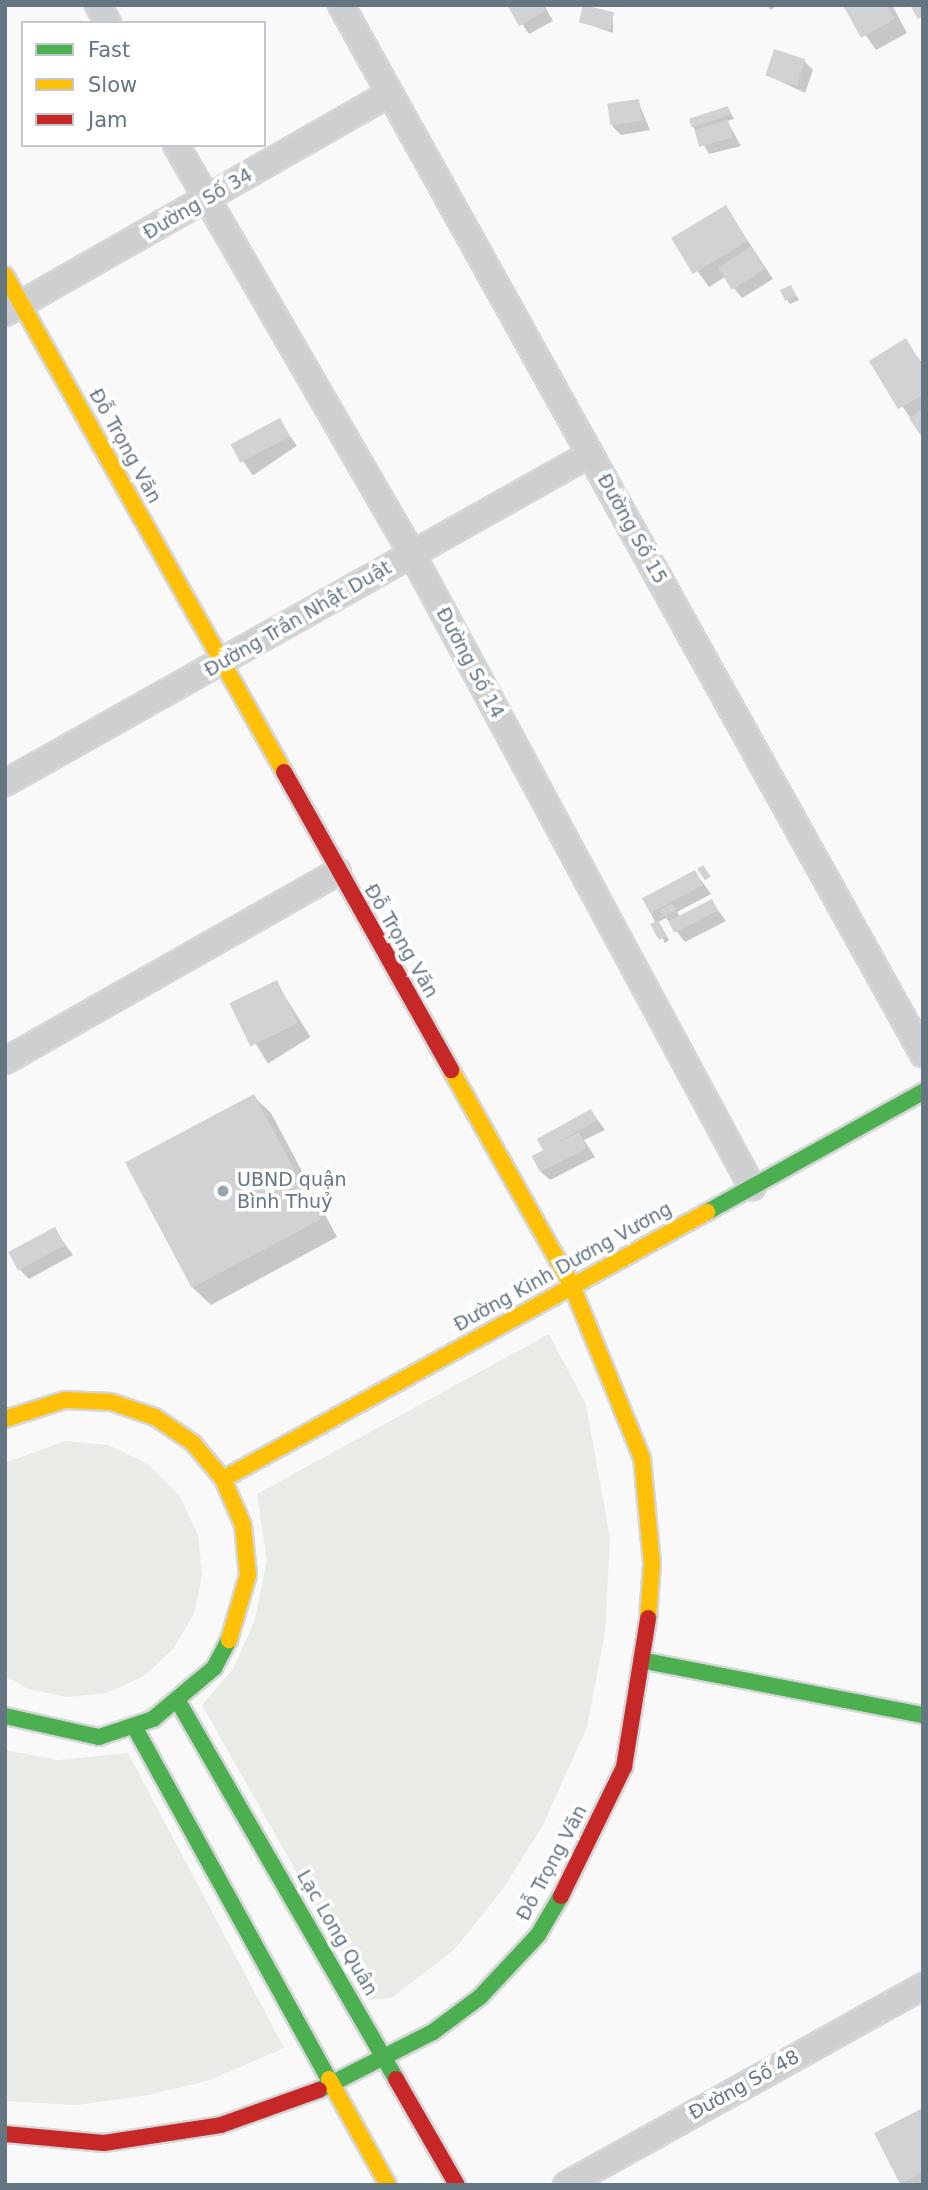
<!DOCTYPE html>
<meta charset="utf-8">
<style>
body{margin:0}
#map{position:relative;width:928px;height:2190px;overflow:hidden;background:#f9f9f9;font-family:"DejaVu Sans",sans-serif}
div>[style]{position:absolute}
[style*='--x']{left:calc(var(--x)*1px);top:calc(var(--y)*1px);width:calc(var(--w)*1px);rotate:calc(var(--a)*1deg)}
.green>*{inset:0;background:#e8ebe6}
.shadow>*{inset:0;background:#0003;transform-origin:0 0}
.building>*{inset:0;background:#d0d2d3;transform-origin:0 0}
.roads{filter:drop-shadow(2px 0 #d5d6d7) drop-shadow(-2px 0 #d5d6d7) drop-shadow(0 2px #d5d6d7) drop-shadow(0 -2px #d5d6d7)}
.street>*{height:24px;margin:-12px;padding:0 12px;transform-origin:12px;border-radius:12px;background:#cecfd0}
.fast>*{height:16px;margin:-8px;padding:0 8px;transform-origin:8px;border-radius:8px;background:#4caf50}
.slow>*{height:16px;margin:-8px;padding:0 8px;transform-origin:8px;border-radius:8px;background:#ffc107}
.jam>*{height:16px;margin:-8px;padding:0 8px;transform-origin:8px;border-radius:8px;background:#c62828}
.dots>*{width:19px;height:19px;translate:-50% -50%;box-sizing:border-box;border:4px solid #fff;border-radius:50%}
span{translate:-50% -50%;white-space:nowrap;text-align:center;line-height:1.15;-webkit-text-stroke:7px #fff;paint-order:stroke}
.street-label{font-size:19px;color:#657683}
.poi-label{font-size:19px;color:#657683}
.left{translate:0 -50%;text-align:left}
.frame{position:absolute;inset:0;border:7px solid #657683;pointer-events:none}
.legend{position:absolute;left:21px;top:21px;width:245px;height:126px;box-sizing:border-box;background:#fff;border:2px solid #c1c8cd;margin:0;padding:9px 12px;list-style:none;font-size:21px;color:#657683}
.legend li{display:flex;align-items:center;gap:14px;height:35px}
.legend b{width:35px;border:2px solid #c1c8cd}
</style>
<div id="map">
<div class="green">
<div style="clip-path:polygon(549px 1334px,586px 1405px,610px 1538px,605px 1632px,587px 1727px,542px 1827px,502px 1890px,454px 1950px,391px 1998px,369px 2000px,202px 1705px,233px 1669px,255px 1620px,267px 1560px,257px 1494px)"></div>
<div style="clip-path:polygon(65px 1441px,108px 1445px,148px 1464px,179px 1495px,198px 1535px,202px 1575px,194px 1614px,173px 1649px,144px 1676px,107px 1693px,67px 1697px,28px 1689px,5px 1676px,5px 1463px)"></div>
<div style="clip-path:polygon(5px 1750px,58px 1760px,128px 1753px,284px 2048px,210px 2080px,149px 2095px,77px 2105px,5px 2101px)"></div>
</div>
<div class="shadow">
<div style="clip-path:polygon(509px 5px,544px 5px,553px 21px,529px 34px)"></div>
<div style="clip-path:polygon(767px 5px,777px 5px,771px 10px)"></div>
<div style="clip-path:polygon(845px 5px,892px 5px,907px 33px,876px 50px)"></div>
<div style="clip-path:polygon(613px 13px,613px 33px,581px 22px)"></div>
<div style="clip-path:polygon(804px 61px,813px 70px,805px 93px,767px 75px)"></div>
<div style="clip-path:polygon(638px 101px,650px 130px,621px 135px,612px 126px)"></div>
<div style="clip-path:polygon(728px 108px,734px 119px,727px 121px,741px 146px,709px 154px,692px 125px)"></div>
<div style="clip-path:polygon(726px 208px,773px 279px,742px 298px,725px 277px,709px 287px,675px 240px)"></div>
<div style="clip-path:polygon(791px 287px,799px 300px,790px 304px,787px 300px)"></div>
<div style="clip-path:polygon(905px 341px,923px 364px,923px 436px,871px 361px)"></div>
<div style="left:280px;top:421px;width:30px;height:53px;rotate:56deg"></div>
<div style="clip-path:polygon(695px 872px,711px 894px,677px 912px,680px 917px,711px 901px,726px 921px,685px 942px,666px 918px,658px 922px,669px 940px,665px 943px,644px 899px)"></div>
<div style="left:276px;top:982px;width:65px;height:50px;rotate:58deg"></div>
<div style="clip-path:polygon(253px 1096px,271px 1113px,337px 1237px,211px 1305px,193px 1288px)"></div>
<div style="clip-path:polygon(591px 1111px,605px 1130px,584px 1140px,595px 1157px,550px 1180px,541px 1172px,544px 1148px)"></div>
<div style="clip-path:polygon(54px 1229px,73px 1255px,29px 1279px,20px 1270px)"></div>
<div style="clip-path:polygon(923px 2110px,923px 2185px,903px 2185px,902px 2183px)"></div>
</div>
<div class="building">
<div style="clip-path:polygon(507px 5px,542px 5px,545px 11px,519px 26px)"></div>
<div style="left:583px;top:5px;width:32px;height:18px;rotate:13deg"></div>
<div style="clip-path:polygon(843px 5px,887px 5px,895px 19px,861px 38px)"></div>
<div style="clip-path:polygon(910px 5px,923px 5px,923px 16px,918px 19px)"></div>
<div style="left:774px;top:49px;width:33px;height:28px;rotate:18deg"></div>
<div style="left:639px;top:99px;width:22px;height:32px;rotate:82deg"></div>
<div style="left:728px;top:106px;width:9px;height:41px;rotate:72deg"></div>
<div style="left:728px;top:120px;width:18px;height:35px;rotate:74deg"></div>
<div style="left:726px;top:205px;width:42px;height:64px;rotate:59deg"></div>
<div style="left:751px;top:247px;width:26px;height:39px;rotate:58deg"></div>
<div style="left:791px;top:285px;width:12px;height:12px;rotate:66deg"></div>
<div style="clip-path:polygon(906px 338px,923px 367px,923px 395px,898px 409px,869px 361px)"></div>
<div style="clip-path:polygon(923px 409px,923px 439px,909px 418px)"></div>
<div style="left:280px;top:418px;width:21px;height:56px;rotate:62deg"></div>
<div style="left:703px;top:865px;width:14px;height:7px;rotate:56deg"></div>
<div style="left:695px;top:870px;width:17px;height:60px;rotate:62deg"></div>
<div style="left:712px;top:899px;width:13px;height:49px;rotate:63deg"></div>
<div style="clip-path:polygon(672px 904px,676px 910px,663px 917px,660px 910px)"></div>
<div style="left:658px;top:920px;width:18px;height:9px;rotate:61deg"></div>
<div style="left:277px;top:980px;width:48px;height:53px;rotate:64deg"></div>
<div style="left:254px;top:1094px;width:142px;height:146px;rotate:62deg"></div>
<div style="left:591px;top:1109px;width:13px;height:62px;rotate:61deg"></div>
<div style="left:579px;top:1132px;width:18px;height:53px;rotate:63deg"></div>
<div style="left:55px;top:1227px;width:21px;height:53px;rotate:62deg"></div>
<div style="clip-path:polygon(923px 2108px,923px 2172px,900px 2184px,874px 2133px)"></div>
</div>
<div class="roads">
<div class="street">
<div style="--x:98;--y:5;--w:21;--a:61"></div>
<div style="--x:341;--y:5;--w:1200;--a:60.98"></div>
<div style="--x:176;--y:145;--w:472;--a:60"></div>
<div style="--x:412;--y:554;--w:719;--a:61.76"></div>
<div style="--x:5;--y:313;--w:443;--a:-29.7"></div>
<div style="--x:5;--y:783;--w:671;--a:-29.35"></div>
<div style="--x:5;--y:1061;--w:383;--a:-29.6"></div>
<div style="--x:566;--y:2185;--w:409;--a:-29.1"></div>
</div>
<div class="fast">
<div style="--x:707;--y:1212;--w:247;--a:-29.1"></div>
<div style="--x:645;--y:1661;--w:283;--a:11"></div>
<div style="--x:179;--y:1703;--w:434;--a:60"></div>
<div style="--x:5;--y:1716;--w:96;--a:12.6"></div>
<div style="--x:99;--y:1737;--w:57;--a:-18.4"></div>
<div style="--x:153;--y:1719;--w:80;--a:-39.9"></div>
<div style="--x:214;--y:1668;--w:32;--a:-62"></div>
<div style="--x:135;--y:1728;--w:401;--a:61.1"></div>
<div style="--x:319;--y:2090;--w:128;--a:-27"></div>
<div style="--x:433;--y:2032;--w:59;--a:-36.7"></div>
<div style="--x:480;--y:1997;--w:85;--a:-46.9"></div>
<div style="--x:538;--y:1935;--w:45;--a:-59.5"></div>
</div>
<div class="slow">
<div style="--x:5;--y:275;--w:570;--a:60.69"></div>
<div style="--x:451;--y:1070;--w:248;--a:60.7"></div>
<div style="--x:572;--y:1286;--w:186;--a:67.9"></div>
<div style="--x:642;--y:1458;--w:106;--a:84.6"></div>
<div style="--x:652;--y:1564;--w:54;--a:94.2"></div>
<div style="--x:5;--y:1419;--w:63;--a:-17.6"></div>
<div style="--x:65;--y:1400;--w:46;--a:2.5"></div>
<div style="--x:111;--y:1402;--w:46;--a:18.8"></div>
<div style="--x:155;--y:1417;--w:46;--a:34.4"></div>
<div style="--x:193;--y:1443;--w:47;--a:50.2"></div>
<div style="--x:223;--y:1479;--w:50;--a:66.5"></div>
<div style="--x:243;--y:1525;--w:50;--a:84.3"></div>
<div style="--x:248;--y:1575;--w:68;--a:106.3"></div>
<div style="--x:223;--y:1479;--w:553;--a:-28.88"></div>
<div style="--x:329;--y:2079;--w:121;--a:60.9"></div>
</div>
<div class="jam">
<div style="--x:284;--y:772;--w:342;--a:60.7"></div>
<div style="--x:561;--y:1896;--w:144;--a:-64"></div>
<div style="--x:624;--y:1767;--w:151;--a:-80.8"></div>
<div style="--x:396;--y:2079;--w:122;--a:60.1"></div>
<div style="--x:5;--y:2134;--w:99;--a:5.2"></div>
<div style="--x:104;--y:2143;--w:118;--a:-8.7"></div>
<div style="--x:221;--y:2125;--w:104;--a:-19.7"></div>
</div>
</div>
<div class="dots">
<div style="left:223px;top:1191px;background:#99a4ac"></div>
</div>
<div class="street-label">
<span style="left:198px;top:204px;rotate:-30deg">Đường Số 34</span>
<span style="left:125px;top:446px;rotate:61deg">Đỗ Trọng Văn</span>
<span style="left:632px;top:529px;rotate:61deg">Đường Số 15</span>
<span style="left:298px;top:619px;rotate:-30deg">Đường Trần Nhật Duật</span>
<span style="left:470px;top:663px;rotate:62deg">Đường Số 14</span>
<span style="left:401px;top:941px;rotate:60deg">Đỗ Trọng Văn</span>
<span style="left:563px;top:1267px;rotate:-29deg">Đường Kinh Dương Vương</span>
<span style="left:552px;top:1863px;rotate:-62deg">Đỗ Trọng Văn</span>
<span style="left:337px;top:1933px;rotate:60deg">Lạc Long Quân</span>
<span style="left:744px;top:2085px;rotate:-29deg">Đường Số 48</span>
</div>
<div class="poi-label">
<span class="left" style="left:237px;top:1191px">UBND quận<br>Bình Thuỷ</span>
</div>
<div class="frame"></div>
<ul class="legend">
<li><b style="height:9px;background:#4caf50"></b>Fast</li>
<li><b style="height:9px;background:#ffc107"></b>Slow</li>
<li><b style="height:9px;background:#c62828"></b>Jam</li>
</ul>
</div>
